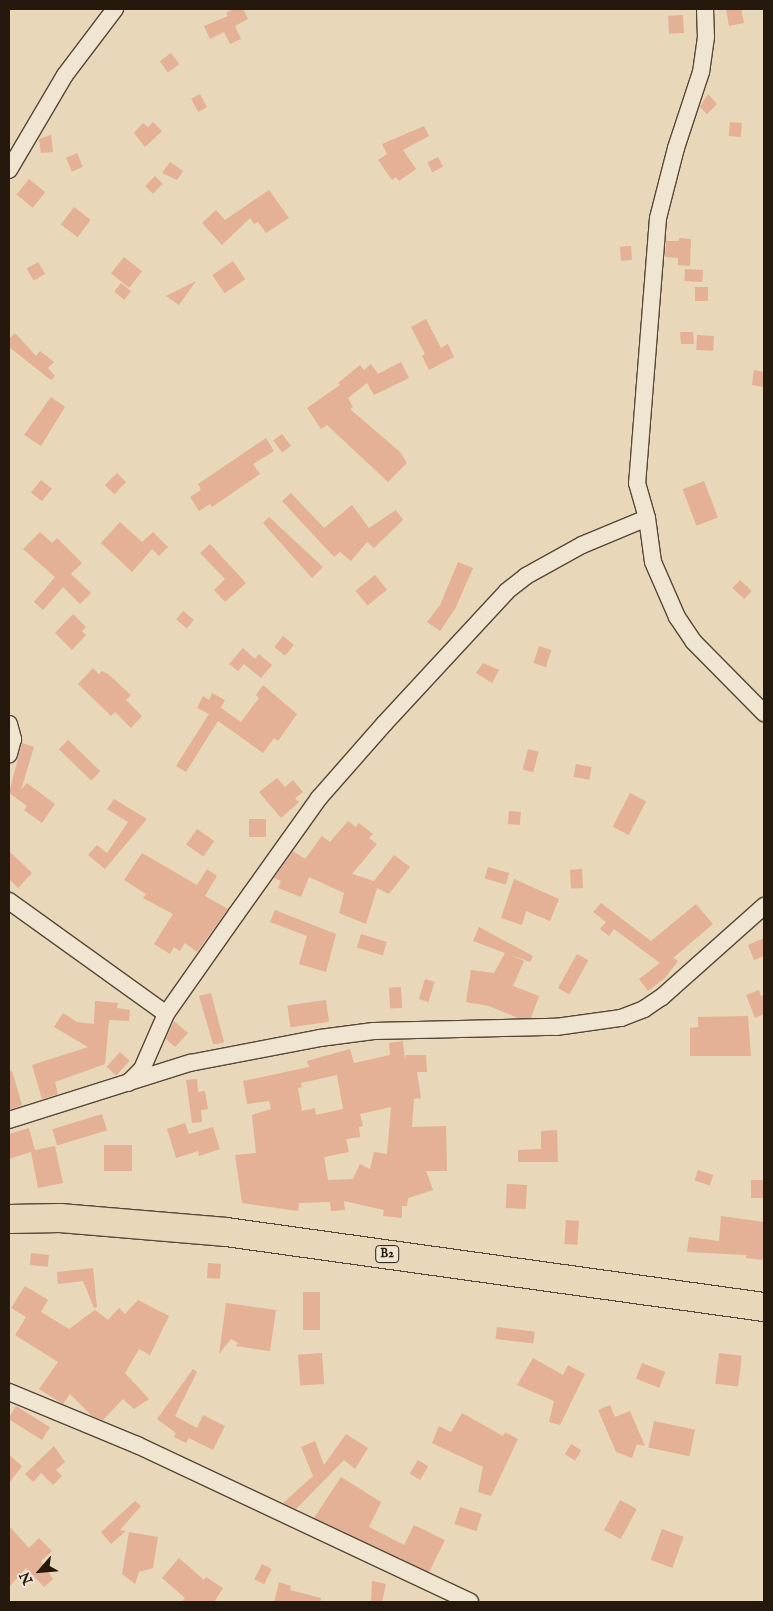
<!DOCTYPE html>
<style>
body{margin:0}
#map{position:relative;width:773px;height:1611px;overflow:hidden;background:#e8d7b8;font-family:"IM FELL English",serif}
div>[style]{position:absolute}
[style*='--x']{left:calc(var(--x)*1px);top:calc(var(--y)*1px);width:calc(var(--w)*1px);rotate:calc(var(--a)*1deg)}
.building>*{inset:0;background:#e4b096;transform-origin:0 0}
.roads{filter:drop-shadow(1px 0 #564838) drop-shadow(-1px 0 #564838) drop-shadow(0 1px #564838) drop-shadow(0 -1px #564838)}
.street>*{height:16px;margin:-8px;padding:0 8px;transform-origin:8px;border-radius:8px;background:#f0e5d1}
.highway>*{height:28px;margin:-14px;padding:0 14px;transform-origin:14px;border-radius:14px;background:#e8d7b8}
span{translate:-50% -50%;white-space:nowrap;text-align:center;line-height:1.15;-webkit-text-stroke:4px #f0e5d1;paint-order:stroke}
.shield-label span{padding:1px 4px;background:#f0e5d1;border:1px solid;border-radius:4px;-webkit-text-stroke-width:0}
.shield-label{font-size:12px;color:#25190e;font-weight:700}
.frame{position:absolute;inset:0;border:10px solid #25190e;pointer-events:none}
.north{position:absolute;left:15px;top:1546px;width:50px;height:50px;-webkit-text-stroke:4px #f0e5d1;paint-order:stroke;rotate:243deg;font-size:14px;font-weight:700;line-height:20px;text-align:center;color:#25190e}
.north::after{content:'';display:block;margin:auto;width:18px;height:22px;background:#25190e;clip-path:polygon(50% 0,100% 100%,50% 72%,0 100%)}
</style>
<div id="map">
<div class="building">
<div style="clip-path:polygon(234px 9px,243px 9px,248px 19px,235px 26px,241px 39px,230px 44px,224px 32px,210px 39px,204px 26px,228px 16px,226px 13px)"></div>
<div style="clip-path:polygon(726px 9px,741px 9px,744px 23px,729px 26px)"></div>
<div style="left:683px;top:15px;width:18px;height:15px;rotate:87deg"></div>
<div style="left:171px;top:53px;width:14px;height:14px;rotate:54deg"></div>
<div style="left:200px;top:94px;width:15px;height:10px;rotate:62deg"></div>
<div style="clip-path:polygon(708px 94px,717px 104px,707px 114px,700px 107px)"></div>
<div style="clip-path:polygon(153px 122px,162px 131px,145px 147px,134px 133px,143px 123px,148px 127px)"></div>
<div style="left:730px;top:122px;width:12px;height:14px;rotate:5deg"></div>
<div style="clip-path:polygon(424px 126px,429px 136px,403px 150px,416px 169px,399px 181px,396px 177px,392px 180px,378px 160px,387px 154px,382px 144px)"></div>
<div style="clip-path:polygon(51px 135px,53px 152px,41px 153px,39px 139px)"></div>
<div style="left:77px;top:153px;width:15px;height:12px;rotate:67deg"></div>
<div style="left:438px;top:157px;width:11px;height:12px;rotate:63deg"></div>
<div style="clip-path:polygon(170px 162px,183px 171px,177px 180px,162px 173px)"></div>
<div style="left:155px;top:176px;width:11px;height:14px;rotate:45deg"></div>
<div style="left:29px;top:179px;width:21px;height:20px;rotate:39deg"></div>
<div style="clip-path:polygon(269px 190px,289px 218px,266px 233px,258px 222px,254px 224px,250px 218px,222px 245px,202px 223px,216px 210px,225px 220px)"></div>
<div style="left:74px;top:207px;width:21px;height:22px;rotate:37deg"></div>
<div style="clip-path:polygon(679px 238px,691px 239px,690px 266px,678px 265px,678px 258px,665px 257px,666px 241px,679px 241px)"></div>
<div style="left:631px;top:246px;width:14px;height:11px;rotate:86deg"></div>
<div style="left:124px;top:257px;width:23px;height:21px;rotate:38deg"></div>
<div style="left:233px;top:261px;width:22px;height:25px;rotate:56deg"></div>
<div style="left:38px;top:262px;width:14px;height:13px;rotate:60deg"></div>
<div style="left:685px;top:269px;width:18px;height:12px;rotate:3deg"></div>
<div style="clip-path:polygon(196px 281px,179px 305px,166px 296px)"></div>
<div style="left:121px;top:283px;width:13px;height:11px;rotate:39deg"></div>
<div style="left:695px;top:287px;width:13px;height:14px"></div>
<div style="clip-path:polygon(426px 319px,441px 348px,448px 344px,454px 357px,429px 370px,422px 356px,425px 354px,411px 327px)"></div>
<div style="clip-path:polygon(680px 332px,693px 332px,694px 344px,681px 344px)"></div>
<div style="clip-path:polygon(15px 333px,36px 356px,40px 351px,54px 362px,48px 368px,55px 376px,51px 380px,9px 347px,9px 339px)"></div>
<div style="left:697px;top:335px;width:17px;height:15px;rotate:3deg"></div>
<div style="clip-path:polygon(401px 362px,409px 378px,374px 395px,367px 383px,348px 398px,353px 407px,350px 409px,400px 452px,407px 463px,388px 482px,327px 425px,321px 429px,307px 408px,340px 385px,338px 383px,360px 365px,364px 370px,371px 364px,378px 374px)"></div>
<div style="clip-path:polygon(754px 370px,764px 372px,764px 387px,752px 385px)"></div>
<div style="clip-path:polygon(51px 397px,65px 407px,41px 446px,24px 435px)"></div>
<div style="left:282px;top:434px;width:15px;height:11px;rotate:53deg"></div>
<div style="clip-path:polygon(266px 438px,274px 451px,253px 464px,260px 474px,212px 507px,210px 504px,199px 511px,190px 497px,201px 490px,198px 484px)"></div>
<div style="left:117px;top:473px;width:13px;height:17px;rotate:45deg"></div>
<div style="left:41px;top:480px;width:14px;height:16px;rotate:39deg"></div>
<div style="left:704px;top:481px;width:39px;height:23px;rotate:69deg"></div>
<div style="clip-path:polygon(291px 493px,324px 528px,352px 505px,369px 528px,396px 510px,403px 520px,374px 548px,367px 542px,351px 561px,340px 552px,334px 557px,282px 501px)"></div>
<div style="clip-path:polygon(269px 517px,323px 567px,312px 578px,263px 523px)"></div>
<div style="clip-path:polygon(120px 522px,142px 542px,153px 532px,168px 547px,159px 556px,152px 549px,132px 572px,101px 543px)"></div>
<div style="clip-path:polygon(40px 532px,52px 543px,57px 538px,82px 563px,71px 574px,91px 593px,80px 604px,63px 587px,43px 610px,34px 602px,55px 577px,23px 549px)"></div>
<div style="clip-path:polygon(210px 544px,246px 583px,225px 602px,214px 590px,225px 579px,200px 553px)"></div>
<div style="clip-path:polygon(458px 562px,473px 568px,455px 609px,440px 631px,427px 622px,440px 605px)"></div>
<div style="left:375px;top:575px;width:19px;height:25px;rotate:51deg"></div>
<div style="left:740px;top:580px;width:16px;height:11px;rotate:43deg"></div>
<div style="left:183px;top:611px;width:14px;height:11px;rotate:39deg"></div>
<div style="clip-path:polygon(73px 614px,86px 627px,82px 631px,86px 635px,72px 650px,55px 633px)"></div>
<div style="left:283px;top:636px;width:14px;height:14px;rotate:39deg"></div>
<div style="left:539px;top:646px;width:13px;height:18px;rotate:18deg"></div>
<div style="clip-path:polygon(243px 648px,255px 659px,259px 654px,272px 665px,261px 678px,244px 664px,238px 671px,229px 664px)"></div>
<div style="clip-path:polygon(483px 663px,499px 670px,492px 683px,476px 673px)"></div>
<div style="clip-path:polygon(93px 668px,99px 674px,102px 671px,108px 674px,131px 695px,126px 700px,142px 716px,131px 728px,115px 712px,111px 716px,78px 684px)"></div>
<div style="clip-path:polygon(263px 685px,297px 714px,278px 741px,274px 738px,263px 753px,218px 721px,186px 772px,176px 766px,209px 714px,197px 708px,203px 696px,209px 700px,212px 693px,225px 700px,221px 708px,241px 722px,259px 698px,256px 695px)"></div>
<div style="left:68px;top:740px;width:45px;height:13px;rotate:44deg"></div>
<div style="clip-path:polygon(22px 743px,34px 747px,21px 790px,27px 783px,55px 804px,42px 823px,24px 810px,27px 806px,9px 793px)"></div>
<div style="left:528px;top:749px;width:11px;height:21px;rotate:15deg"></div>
<div style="left:576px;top:764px;width:16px;height:13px;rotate:11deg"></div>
<div style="clip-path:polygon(277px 778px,285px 787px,293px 780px,303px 792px,295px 798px,299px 802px,281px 818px,259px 792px)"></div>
<div style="left:630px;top:793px;width:18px;height:38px;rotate:27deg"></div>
<div style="clip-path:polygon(114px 799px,147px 819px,105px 869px,88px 855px,97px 845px,107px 853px,128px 822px,107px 809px)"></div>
<div style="left:509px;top:811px;width:12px;height:13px;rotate:5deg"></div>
<div style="left:249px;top:819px;width:17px;height:18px"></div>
<div style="clip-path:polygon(348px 821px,356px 827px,359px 823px,373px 834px,369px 838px,377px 844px,352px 874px,374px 881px,394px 855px,410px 867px,389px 894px,377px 888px,366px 924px,339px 913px,344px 893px,309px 877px,301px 897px,278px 888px,281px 881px,274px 878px,293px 851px,305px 859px,322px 836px,330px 842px)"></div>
<div style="left:197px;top:829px;width:21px;height:19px;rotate:35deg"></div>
<div style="clip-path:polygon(9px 851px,32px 873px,18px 888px,9px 879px)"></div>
<div style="clip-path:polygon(142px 853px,197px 885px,207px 869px,217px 876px,205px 896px,228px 909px,197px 952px,185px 943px,180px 951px,174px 947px,170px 954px,154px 944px,173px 914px,143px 898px,146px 894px,124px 880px)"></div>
<div style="left:488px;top:867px;width:22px;height:12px;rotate:16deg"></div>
<div style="left:582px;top:869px;width:19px;height:12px;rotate:87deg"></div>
<div style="clip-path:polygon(514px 879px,559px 899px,550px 921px,526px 911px,522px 925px,501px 918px)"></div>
<div style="clip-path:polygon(601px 903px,651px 941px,696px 904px,713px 924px,673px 958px,678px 961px,665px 978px,648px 991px,639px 979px,660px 963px,614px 929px,609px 936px,600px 929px,606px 922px,593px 912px)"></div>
<div style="clip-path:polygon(275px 910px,336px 934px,326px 972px,299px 964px,307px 936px,270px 922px)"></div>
<div style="clip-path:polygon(479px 927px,533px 956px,530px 962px,511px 955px,524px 961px,513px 986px,539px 996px,531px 1018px,518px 1018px,489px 1006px,466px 1002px,471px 970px,494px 973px,505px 953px,473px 941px)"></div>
<div style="left:361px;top:934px;width:27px;height:14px;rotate:17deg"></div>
<div style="clip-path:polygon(764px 938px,764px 956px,754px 960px,748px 945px)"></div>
<div style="left:577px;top:954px;width:13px;height:39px;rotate:29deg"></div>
<div style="left:425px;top:979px;width:10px;height:21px;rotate:17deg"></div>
<div style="left:401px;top:987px;width:21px;height:12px;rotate:87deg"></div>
<div style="clip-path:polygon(759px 990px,761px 996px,764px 994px,764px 1014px,755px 1018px,746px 995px)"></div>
<div style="clip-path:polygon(211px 993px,224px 1042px,217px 1044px,213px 1044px,199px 996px)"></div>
<div style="left:326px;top:1000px;width:22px;height:39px;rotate:82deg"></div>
<div style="clip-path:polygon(95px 1001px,118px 1003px,117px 1008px,130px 1010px,129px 1021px,109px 1020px,105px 1064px,55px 1082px,58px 1094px,42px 1099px,32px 1065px,88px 1047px,54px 1027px,63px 1013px,77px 1022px,94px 1024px)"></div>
<div style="clip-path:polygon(748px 1016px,751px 1056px,690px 1056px,690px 1028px,698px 1027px,698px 1017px)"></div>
<div style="clip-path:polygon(174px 1021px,188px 1033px,175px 1047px,166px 1039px)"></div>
<div style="clip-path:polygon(evenodd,403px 1041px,405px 1061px,406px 1055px,426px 1055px,427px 1072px,417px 1072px,421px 1098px,414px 1099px,412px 1127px,446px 1126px,447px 1171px,426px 1171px,433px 1190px,408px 1198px,407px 1206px,402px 1206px,402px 1218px,383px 1216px,384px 1210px,344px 1201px,345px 1210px,331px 1211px,330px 1202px,299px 1203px,298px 1211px,242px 1203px,235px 1155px,256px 1153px,252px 1115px,271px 1109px,269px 1101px,247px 1104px,243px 1081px,309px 1067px,307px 1061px,350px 1049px,354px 1063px,390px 1055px,389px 1043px,403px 1041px,337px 1075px,343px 1109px,316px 1115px,315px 1108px,302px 1111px,298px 1088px,302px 1087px,301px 1083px,337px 1075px,403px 1041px,391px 1107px,387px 1154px,374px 1152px,370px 1169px,360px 1164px,353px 1179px,328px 1180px,324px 1157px,349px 1152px,346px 1139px,360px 1137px,359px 1127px,363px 1126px,360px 1114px,391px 1107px)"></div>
<div style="left:120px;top:1052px;width:13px;height:20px;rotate:42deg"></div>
<div style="clip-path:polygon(12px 1071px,22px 1105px,9px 1110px,9px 1072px)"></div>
<div style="clip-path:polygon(197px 1079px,198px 1092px,205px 1091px,208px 1109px,201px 1110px,202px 1122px,192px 1123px,186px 1080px)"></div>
<div style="left:102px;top:1114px;width:17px;height:52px;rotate:73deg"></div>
<div style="clip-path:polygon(185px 1123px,189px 1134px,213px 1127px,220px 1149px,199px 1156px,198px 1151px,176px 1158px,167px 1129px)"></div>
<div style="clip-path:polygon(29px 1128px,35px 1150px,55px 1146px,63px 1183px,38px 1188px,31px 1152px,9px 1159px,9px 1134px)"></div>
<div style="clip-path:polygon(557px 1130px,558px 1162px,518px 1162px,518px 1150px,541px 1149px,541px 1131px)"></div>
<div style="left:104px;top:1145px;width:28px;height:26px"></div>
<div style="left:698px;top:1170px;width:16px;height:11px;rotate:18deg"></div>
<div style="left:764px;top:1180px;width:18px;height:13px;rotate:90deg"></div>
<div style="left:507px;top:1184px;width:20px;height:24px;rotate:3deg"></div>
<div style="clip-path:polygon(721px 1216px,764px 1222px,764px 1260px,746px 1258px,746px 1255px,687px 1252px,689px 1237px,719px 1241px)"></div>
<div style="left:566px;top:1220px;width:13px;height:24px;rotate:4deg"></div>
<div style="left:31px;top:1253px;width:18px;height:12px;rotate:6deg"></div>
<div style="left:208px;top:1263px;width:13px;height:15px;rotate:4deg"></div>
<div style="clip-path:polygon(93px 1268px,97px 1307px,94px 1308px,83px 1281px,58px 1284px,57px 1272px)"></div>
<div style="clip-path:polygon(25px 1286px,48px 1300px,41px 1312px,69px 1329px,95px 1310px,108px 1320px,119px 1308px,125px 1314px,138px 1300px,169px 1316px,150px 1355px,139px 1349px,125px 1373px,149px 1399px,134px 1409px,123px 1399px,103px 1420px,92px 1416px,70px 1394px,63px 1404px,39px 1389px,58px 1362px,15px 1335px,26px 1317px,11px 1308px)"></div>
<div style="left:303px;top:1292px;width:17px;height:38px"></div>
<div style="clip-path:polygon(226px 1303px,276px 1310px,270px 1351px,236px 1346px,238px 1343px,231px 1339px,219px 1354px)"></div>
<div style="left:497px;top:1327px;width:38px;height:12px;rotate:7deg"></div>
<div style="left:322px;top:1353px;width:31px;height:24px;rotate:86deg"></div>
<div style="left:719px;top:1353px;width:23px;height:31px;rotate:7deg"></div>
<div style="clip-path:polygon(533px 1358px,563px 1375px,568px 1365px,585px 1374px,560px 1425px,549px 1422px,554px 1401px,517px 1385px)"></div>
<div style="left:642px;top:1363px;width:25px;height:17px;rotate:21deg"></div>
<div style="clip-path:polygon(193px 1369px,197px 1372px,175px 1416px,197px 1428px,203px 1415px,225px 1426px,213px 1450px,189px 1438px,186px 1443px,174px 1437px,176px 1433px,157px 1419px)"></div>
<div style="clip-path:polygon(610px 1405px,615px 1417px,630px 1411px,645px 1446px,637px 1444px,632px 1458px,616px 1452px,598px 1410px)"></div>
<div style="left:16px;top:1406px;width:40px;height:15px;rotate:32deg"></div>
<div style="clip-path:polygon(462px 1413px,503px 1436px,505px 1432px,518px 1439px,491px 1496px,478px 1492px,483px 1467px,432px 1443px,439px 1426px,451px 1432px)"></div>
<div style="left:654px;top:1421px;width:42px;height:27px;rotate:12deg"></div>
<div style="clip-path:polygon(346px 1434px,368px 1448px,355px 1469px,344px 1460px,296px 1509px,283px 1503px,313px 1476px,301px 1447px,315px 1441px,324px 1465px)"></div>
<div style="left:571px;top:1444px;width:12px;height:12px;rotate:31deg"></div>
<div style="clip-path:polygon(54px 1446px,65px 1462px,56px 1470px,62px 1476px,53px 1485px,41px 1473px,33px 1482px,25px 1474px)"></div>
<div style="clip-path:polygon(9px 1455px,22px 1466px,9px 1483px)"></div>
<div style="left:418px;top:1460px;width:12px;height:16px;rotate:31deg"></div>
<div style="clip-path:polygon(341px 1477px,381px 1502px,369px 1527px,404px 1545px,414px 1525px,445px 1540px,429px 1572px,314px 1518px)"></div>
<div style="left:620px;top:1500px;width:19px;height:34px;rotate:28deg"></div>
<div style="clip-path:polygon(135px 1501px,141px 1506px,120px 1530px,126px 1531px,111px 1544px,101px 1532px)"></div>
<div style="left:460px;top:1507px;width:23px;height:18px;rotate:18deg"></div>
<div style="clip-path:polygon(9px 1526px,29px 1548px,39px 1538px,52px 1551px,41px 1561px,53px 1579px,44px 1587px,26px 1568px,9px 1587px)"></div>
<div style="left:662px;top:1529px;width:23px;height:33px;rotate:20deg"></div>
<div style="clip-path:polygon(129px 1532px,158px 1537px,153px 1568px,139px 1572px,135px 1584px,122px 1574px)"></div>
<div style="clip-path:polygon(179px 1558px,204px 1580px,206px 1577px,223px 1588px,214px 1602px,181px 1602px,185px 1598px,162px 1578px)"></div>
<div style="left:262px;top:1564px;width:11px;height:17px;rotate:27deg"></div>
<div style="clip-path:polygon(372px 1581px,386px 1584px,382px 1602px,371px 1602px)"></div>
<div style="clip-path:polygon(279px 1582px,291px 1586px,290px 1590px,321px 1598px,320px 1602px,274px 1602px)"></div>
</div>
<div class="roads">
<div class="street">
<div style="--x:705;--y:9;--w:28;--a:88"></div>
<div style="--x:706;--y:37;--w:35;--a:98"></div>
<div style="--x:701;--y:72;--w:80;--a:108.2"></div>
<div style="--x:676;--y:148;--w:72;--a:104.4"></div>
<div style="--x:658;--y:218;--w:266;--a:94.5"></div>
<div style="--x:637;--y:483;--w:36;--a:74"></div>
<div style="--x:647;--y:518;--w:44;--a:82.2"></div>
<div style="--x:653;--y:562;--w:60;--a:66.4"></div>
<div style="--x:677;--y:617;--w:30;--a:56"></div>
<div style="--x:694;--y:642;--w:100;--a:45.4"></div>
<div style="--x:9;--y:170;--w:110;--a:-59.5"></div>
<div style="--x:65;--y:75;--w:83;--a:-52.9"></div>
<div style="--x:9;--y:724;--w:16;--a:75"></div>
<div style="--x:13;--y:739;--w:16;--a:105"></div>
<div style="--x:9;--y:901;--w:193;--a:35.7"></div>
<div style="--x:128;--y:1083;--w:20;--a:-45"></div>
<div style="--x:142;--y:1069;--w:60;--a:-66.4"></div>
<div style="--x:166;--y:1014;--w:123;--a:-54.9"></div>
<div style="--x:237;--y:913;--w:141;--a:-54.5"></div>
<div style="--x:319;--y:798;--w:98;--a:-48.7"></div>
<div style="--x:384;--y:724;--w:181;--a:-47.2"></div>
<div style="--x:507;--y:591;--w:24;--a:-38"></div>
<div style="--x:526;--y:576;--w:64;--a:-29"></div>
<div style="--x:582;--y:545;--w:70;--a:-22.6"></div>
<div style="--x:9;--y:1120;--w:190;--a:-17.5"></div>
<div style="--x:190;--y:1063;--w:132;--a:-10.9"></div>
<div style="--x:320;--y:1038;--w:54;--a:-7.4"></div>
<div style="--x:374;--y:1031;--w:182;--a:-1.3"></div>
<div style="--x:556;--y:1027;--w:66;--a:-7.9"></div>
<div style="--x:621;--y:1018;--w:25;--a:-21"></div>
<div style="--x:644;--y:1009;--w:22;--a:-34"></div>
<div style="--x:662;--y:997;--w:137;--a:-41.7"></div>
<div style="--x:9;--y:1392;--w:139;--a:22.5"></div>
<div style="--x:137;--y:1445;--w:368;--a:25.2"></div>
</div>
<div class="highway">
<div style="--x:9;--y:1219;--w:51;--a:-1.1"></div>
<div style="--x:60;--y:1218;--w:167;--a:4.8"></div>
<div style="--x:226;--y:1232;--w:543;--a:7.94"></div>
</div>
</div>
<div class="shield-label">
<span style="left:387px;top:1254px">B2</span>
</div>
<div class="frame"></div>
<div class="north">N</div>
</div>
